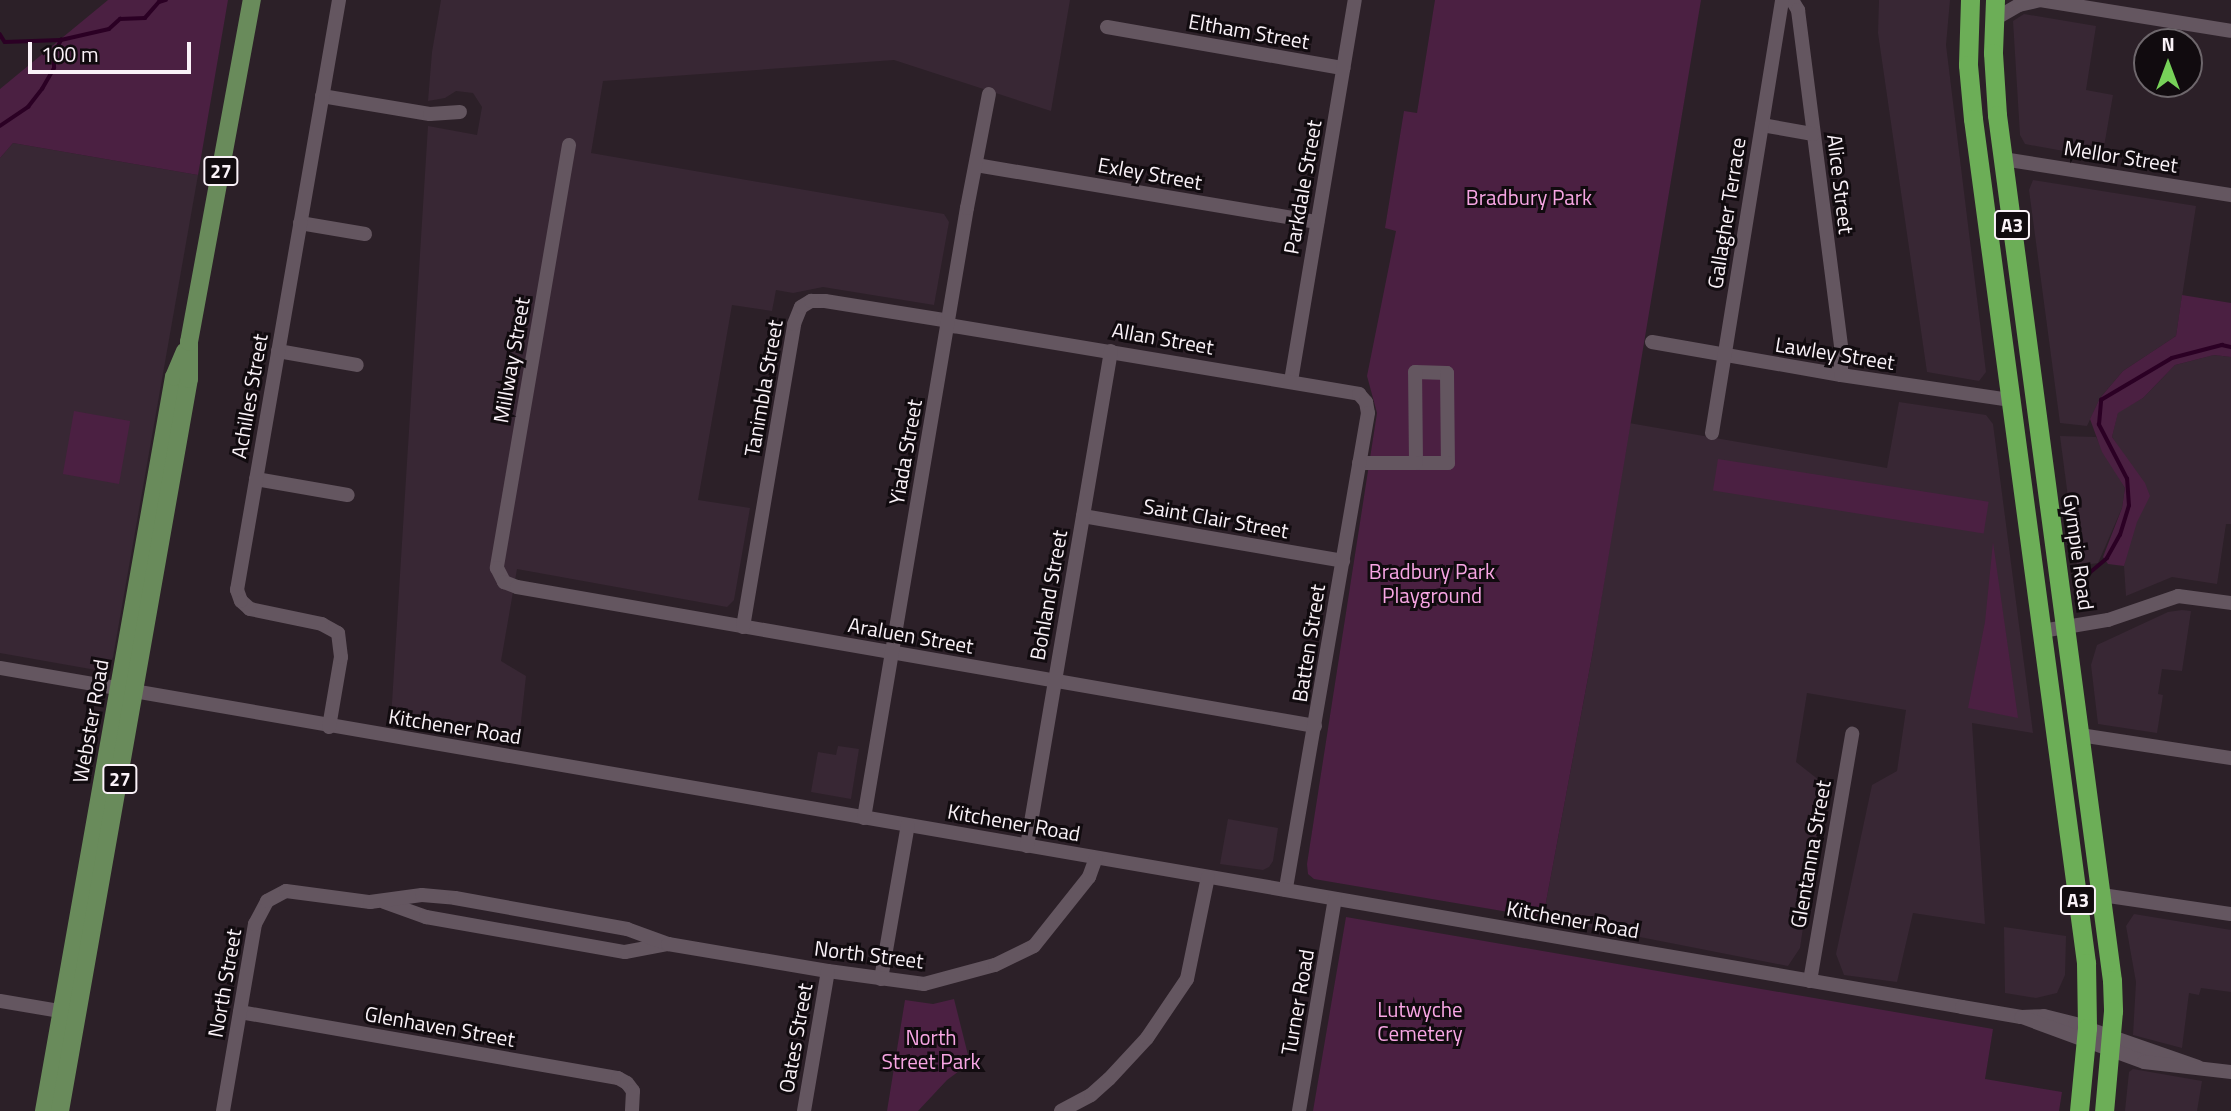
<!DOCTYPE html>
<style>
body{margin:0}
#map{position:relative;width:2231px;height:1111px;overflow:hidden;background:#2c2028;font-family:"Titillium Web",sans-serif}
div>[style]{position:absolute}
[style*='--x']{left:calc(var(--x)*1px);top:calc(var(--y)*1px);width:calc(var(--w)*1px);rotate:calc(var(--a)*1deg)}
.built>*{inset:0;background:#382734}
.green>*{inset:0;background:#4b2042;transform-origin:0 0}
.stream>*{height:3.5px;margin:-1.75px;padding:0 1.75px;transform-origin:1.75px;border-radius:1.75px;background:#2b0024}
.minor>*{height:14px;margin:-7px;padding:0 7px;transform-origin:7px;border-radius:7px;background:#645660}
.major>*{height:18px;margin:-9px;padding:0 9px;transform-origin:9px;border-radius:9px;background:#698b5b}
.highway>*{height:19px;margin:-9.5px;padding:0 9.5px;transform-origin:9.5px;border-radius:9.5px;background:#6cae57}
span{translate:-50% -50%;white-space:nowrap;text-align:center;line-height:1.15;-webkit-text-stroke:6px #110b0f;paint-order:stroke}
.shield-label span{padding:2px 5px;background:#110b0f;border:2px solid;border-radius:5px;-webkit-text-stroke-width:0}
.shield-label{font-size:19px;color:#faf2f8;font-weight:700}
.street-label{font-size:21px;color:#faf2f8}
.park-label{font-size:21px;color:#f8a6e4}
.north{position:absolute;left:2133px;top:28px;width:70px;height:70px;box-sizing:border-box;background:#110b0f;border:2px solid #6e676c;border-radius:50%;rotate:0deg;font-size:19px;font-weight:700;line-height:28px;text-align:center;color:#faf2f8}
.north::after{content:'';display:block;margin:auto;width:24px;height:32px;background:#77d259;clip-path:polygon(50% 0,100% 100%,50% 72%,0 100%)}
.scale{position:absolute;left:28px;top:42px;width:163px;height:32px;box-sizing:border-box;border:4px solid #faf2f8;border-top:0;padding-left:9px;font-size:21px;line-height:24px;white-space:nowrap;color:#faf2f8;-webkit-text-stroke:5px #110b0f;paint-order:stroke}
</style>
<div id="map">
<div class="built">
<div style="clip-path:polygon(441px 0,1070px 0,1051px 111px,894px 60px,603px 81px,591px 153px,944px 214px,949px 222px,934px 305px,823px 287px,793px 293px,776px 290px,772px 311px,732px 305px,698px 500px,750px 508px,734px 600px,727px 607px,517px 569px,501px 661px,526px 676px,519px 740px,403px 715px,391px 719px,428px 126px,477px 135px,482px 107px,473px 93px,456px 91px,445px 98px,428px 101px,432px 52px)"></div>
<div style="clip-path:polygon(1879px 0,1950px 0,1946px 45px,1986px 372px,1979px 381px,1927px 372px,1878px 33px)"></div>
<div style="clip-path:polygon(2024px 14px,2096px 26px,2086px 90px,2113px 95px,2102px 158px,2025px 144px,2020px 135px,2013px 21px)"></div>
<div style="clip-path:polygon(13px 143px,198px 175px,113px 657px,109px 665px,96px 670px,0 653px,0 158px)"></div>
<div style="clip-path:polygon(2033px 180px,2196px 206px,2176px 336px,2123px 371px,2100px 398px,2087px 426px,2060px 423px,2029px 190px)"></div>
<div style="clip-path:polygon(2214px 355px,2231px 357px,2231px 524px,2226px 524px,2217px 584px,2172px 577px,2126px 596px,2124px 566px,2139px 478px,2112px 437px,2118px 412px,2143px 398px,2175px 365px)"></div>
<div style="clip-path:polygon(1899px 402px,1986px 415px,1993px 424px,2033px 733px,1972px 723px,1985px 924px,1913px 913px,1897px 982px,1844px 975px,1836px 954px,1872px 785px,1897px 771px,1906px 710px,1807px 693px,1796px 762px,1824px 784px,1800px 948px,1788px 966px,1543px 918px,1592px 656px,1629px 423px,1887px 468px)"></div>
<div style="clip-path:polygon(2060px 436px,2096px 437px,2125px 488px,2122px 508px,2098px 563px,2077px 566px)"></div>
<div style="clip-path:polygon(2182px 610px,2191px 611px,2182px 671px,2162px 669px,2158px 694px,2163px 695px,2157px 733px,2098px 724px,2091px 665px,2097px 645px,2168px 612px)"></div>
<div style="clip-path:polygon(838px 746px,859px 749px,851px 799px,811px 792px,818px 752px,836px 755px)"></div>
<div style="clip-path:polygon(1228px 819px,1278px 828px,1273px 861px,1269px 867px,1263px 870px,1220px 864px)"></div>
<div style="clip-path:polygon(2134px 914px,2231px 930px,2231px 992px,2201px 988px,2199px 995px,2189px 993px,2182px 1048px,2133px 1035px,2136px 982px,2126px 926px)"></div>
<div style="clip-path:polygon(2004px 927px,2066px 936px,2065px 975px,2057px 993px,2036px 998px,2005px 993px)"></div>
<div style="clip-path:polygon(2133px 1069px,2202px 1081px,2197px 1111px,2125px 1111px,2129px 1072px)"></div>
</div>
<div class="green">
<div style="clip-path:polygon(108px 0,228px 0,198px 175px,13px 143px,0 158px,0 89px)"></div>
<div style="clip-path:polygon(1435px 0,1701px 0,1592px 656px,1543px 918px,1314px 879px,1308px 874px,1307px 864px,1377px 413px,1367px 376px,1396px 231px,1385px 228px,1404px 111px,1417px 113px)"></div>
<div style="clip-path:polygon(2182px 295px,2231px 303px,2231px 357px,2214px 355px,2175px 365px,2143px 398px,2118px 413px,2112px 437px,2145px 483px,2150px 496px,2137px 522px,2124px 566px,2108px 564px,2103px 557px,2122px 508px,2125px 488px,2102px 452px,2090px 419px,2100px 398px,2123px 371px,2176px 336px)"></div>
<div style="left:74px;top:411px;width:57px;height:64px;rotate:10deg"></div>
<div style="left:1718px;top:459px;width:274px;height:32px;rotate:9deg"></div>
<div style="clip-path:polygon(1993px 542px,2018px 718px,1968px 708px,1985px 622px)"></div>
<div style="clip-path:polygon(1346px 917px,1993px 1029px,1985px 1079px,2062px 1092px,2059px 1111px,1313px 1111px)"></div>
<div style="clip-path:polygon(954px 999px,970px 1063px,947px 1080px,918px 1111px,887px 1111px,905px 1000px,933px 1004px)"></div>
</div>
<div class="stream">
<div style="--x:0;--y:34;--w:9;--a:58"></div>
<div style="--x:5;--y:42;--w:55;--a:-2.1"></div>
<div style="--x:0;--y:126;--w:34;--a:-34"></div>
<div style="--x:28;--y:107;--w:23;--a:-52"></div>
<div style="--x:42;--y:89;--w:24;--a:-60"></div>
<div style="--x:54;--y:68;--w:14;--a:-90"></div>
<div style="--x:54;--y:54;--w:16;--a:-63"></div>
<div style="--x:61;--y:40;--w:49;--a:-12.9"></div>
<div style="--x:109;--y:29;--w:15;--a:-42"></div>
<div style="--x:120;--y:19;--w:25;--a:-2"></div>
<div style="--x:145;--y:18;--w:21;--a:-49"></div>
<div style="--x:159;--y:2;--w:7;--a:-16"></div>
<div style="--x:2077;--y:578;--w:10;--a:-17"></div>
<div style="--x:2087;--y:575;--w:26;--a:-40"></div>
<div style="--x:2107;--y:558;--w:26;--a:-61"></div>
<div style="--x:2120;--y:535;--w:30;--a:-73"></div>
<div style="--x:2129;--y:506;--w:27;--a:-94"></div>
<div style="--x:2127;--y:479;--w:61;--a:-117.4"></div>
<div style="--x:2099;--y:425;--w:25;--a:-85"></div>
<div style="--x:2101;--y:400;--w:82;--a:-30.6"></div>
<div style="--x:2172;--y:358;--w:52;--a:-14.6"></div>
<div style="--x:2222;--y:345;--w:9;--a:13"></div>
</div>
<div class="minor">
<div style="--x:1792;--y:0;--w:12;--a:59"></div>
<div style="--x:1798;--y:10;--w:341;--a:82.7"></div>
<div style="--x:1841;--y:348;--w:27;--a:90"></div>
<div style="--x:2040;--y:0;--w:193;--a:9.2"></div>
<div style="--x:1993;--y:20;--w:30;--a:-30"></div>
<div style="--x:2019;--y:5;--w:22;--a:-13"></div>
<div style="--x:1107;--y:27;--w:240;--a:9.9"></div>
<div style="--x:322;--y:96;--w:109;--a:9.5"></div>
<div style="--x:430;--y:114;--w:30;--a:-4"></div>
<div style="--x:1762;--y:125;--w:52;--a:10"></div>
<div style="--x:569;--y:145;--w:429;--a:99.7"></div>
<div style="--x:497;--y:568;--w:16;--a:63"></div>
<div style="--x:504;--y:582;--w:14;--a:21"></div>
<div style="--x:517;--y:587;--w:810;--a:9.88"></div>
<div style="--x:2003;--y:159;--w:231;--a:9"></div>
<div style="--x:976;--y:165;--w:346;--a:9.5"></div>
<div style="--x:300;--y:223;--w:66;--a:9.6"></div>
<div style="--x:1652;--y:342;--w:192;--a:9.9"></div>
<div style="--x:1841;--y:375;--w:172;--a:8.4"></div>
<div style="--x:278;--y:351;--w:80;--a:10"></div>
<div style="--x:1415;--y:372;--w:32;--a:2"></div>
<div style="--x:1447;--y:373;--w:90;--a:89.4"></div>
<div style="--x:1448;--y:463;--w:32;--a:180"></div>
<div style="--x:1416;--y:463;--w:91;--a:-90.6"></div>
<div style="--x:1291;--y:381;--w:386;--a:-80.5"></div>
<div style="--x:1712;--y:433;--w:439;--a:-80.8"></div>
<div style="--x:1359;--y:463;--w:57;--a:0"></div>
<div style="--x:256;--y:479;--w:93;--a:9.9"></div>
<div style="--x:1083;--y:516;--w:264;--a:9.8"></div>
<div style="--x:743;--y:627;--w:307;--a:-80.4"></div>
<div style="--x:794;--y:324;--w:18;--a:-68"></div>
<div style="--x:801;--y:307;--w:12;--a:-31"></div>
<div style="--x:811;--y:301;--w:14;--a:0"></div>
<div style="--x:825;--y:301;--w:120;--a:9.1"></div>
<div style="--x:943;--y:320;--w:13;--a:29"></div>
<div style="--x:954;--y:326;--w:411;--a:9.5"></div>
<div style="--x:1359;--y:394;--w:11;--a:49"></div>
<div style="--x:1366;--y:402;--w:11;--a:80"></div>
<div style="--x:1368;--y:413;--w:484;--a:99.8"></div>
<div style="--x:2042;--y:631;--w:67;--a:-9.5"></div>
<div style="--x:2108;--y:620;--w:74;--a:-18.9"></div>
<div style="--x:2178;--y:596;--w:53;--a:7.5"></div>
<div style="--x:0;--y:668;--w:1991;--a:9.8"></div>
<div style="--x:1962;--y:1007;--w:60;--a:9.6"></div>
<div style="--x:2021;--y:1017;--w:23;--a:-2"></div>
<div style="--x:2044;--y:1016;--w:32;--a:14"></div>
<div style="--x:2075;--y:1024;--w:130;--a:19.3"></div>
<div style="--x:329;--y:727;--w:71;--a:-80.3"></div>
<div style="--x:341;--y:657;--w:24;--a:-97"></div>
<div style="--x:338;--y:633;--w:18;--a:-151"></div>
<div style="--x:322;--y:624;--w:74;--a:-168.2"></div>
<div style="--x:250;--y:609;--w:12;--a:-138"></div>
<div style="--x:241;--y:601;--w:12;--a:-110"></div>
<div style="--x:237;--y:590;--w:599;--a:-80.19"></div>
<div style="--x:2080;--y:735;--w:153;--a:8.7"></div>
<div style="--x:864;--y:818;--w:619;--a:-80.42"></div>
<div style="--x:967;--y:208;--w:116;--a:-79.1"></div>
<div style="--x:1027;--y:846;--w:502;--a:-80.37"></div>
<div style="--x:2102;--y:895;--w:130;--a:8.4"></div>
<div style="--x:384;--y:902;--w:45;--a:19.7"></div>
<div style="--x:426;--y:917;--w:202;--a:10"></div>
<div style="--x:625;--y:952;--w:44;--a:-10.5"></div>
<div style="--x:881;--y:979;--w:156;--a:-80.1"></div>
<div style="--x:1810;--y:981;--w:251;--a:-80.3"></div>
<div style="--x:0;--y:1001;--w:73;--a:9.5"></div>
<div style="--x:240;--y:1012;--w:384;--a:9.9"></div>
<div style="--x:618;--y:1078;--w:10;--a:29"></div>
<div style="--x:627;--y:1083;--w:10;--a:53"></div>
<div style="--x:633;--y:1091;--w:20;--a:93"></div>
<div style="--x:2022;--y:1017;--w:130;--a:20.2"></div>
<div style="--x:2144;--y:1062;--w:88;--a:6.6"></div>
<div style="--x:223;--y:1111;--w:190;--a:-80.3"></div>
<div style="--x:255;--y:924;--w:26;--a:-62"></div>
<div style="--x:267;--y:901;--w:21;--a:-28"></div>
<div style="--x:286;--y:891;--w:85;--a:7.5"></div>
<div style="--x:370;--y:902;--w:52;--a:-7.7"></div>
<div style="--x:422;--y:895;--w:33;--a:5"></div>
<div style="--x:455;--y:898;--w:175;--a:10.2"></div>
<div style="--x:627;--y:929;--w:44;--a:20.1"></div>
<div style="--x:668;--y:944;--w:162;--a:9.6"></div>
<div style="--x:828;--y:971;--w:97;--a:7.7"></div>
<div style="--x:924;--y:984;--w:73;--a:-15"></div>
<div style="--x:995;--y:965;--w:43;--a:-26"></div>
<div style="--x:1034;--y:946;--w:88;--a:-51.4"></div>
<div style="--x:1089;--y:877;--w:20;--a:-70"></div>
<div style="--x:804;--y:1111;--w:142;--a:-80.3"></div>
<div style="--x:1061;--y:1111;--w:34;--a:-28"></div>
<div style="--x:1091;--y:1095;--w:24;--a:-42"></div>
<div style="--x:1109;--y:1079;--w:56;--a:-47.2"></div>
<div style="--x:1147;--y:1038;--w:71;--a:-55.9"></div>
<div style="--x:1187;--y:979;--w:104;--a:-78.4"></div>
<div style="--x:1299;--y:1111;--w:215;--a:-80.4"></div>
</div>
<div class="major">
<div style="--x:44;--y:1111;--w:745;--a:-79.96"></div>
<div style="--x:174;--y:377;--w:28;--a:-67"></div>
<div style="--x:60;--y:1111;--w:743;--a:-80.01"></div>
<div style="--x:189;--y:379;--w:37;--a:-90"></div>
<div style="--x:189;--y:342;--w:348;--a:-79.6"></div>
</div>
<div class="highway">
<div style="--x:1970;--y:0;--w:65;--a:91.8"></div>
<div style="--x:1968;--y:65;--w:54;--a:84.7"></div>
<div style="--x:1973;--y:119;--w:852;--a:82.37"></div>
<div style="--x:2086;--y:963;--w:65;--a:89.1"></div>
<div style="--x:2087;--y:1028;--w:83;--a:95.5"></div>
<div style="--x:1995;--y:0;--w:53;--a:92.2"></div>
<div style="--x:1993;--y:53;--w:62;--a:86.3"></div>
<div style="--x:1997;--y:115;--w:873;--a:82.43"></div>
<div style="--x:2112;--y:980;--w:31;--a:88"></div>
<div style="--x:2113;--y:1011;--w:100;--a:95.1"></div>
</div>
<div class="shield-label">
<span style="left:221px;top:171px">27</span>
<span style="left:2012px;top:225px">A3</span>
<span style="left:120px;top:779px">27</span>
<span style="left:2078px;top:900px">A3</span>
</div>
<div class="street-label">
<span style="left:1249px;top:31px;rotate:10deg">Eltham Street</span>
<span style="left:2121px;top:156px;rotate:9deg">Mellor Street</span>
<span style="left:1150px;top:173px;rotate:10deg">Exley Street</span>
<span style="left:1841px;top:184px;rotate:83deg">Alice Street</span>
<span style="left:1302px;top:187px;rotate:-80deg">Parkdale Street</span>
<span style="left:1726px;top:213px;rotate:-81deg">Gallagher Terrace</span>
<span style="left:1163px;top:338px;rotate:10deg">Allan Street</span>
<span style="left:1835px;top:353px;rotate:9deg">Lawley Street</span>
<span style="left:511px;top:360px;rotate:-80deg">Millway Street</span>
<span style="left:763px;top:388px;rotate:-80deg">Tanimbla Street</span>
<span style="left:249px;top:396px;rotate:-80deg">Achilles Street</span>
<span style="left:905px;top:452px;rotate:-80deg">Yiada Street</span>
<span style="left:1216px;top:518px;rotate:10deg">Saint Clair Street</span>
<span style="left:2079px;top:552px;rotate:82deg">Gympie Road</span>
<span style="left:1048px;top:595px;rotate:-80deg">Bohland Street</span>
<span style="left:911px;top:635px;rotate:10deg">Araluen Street</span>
<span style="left:1308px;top:643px;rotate:-81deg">Batten Street</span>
<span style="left:90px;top:721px;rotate:-80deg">Webster Road</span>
<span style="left:455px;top:726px;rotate:9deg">Kitchener Road</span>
<span style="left:1014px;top:822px;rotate:10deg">Kitchener Road</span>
<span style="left:1810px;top:854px;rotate:-80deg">Glentanna Street</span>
<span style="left:1573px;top:919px;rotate:10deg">Kitchener Road</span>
<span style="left:869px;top:954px;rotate:7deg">North Street</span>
<span style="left:224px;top:983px;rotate:-80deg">North Street</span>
<span style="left:1297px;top:1002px;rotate:-80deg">Turner Road</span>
<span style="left:440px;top:1026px;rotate:10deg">Glenhaven Street</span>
<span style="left:795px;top:1038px;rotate:-80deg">Oates Street</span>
</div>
<div class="park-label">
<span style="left:1529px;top:197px">Bradbury Park</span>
<span style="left:1432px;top:583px">Bradbury Park<br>Playground</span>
<span style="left:1420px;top:1021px">Lutwyche<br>Cemetery</span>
<span style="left:931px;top:1049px">North<br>Street Park</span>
</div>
<div class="north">N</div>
<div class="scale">100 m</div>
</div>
